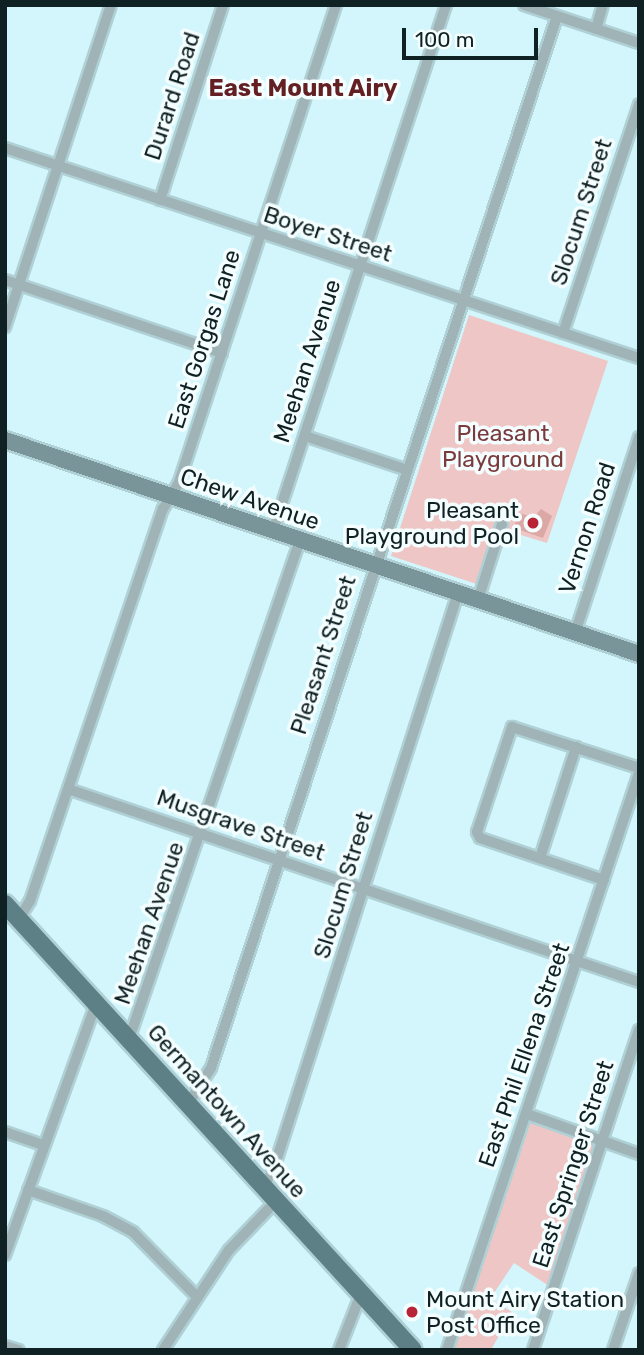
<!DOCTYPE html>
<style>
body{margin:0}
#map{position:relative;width:644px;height:1355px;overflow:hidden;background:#d2f6fc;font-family:Rubik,sans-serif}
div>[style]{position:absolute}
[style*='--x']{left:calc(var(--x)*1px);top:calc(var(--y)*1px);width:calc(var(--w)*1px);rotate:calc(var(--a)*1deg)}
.green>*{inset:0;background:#eec6c5}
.water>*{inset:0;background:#dba8a6}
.roads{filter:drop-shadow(2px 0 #afd0d5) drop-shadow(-2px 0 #afd0d5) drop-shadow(0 2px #afd0d5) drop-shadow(0 -2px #afd0d5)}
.street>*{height:10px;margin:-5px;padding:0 5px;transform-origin:5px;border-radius:5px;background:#a0b3b6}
.secondary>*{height:16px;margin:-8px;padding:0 8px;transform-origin:8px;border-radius:8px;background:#79959a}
.primary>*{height:18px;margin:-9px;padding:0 9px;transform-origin:9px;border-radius:9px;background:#5d8086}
.dots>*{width:19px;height:19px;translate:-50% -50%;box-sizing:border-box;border:4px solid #f5feff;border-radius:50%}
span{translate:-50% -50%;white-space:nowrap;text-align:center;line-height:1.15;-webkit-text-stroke:7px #f5feff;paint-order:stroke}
.street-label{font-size:23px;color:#102124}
.park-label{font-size:23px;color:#7b3a3b}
.poi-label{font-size:23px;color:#102124}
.right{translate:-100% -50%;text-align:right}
.left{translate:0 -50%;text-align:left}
.neighbourhood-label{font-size:24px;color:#641f22;font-weight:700}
.frame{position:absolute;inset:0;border:7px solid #102124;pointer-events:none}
.scale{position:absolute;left:402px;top:28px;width:136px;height:32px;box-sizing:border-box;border:4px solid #102124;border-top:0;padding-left:9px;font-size:21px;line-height:24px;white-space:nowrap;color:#102124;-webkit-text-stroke:5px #f5feff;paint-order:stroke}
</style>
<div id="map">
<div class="green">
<div style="clip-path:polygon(469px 315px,608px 361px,547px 543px,508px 531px,489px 588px,391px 556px)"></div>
<div style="clip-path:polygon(531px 1121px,596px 1142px,549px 1286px,514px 1263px,490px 1299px,512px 1312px,491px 1350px,451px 1350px)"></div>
</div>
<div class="water">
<div style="clip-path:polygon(541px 509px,552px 516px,543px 538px,514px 528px,518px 513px,534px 517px)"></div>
</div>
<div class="roads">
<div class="street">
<div style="--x:524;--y:5;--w:121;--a:18.3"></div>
<div style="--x:596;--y:29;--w:25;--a:-74"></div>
<div style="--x:5;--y:148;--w:668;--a:18.33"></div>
<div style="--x:160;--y:200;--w:205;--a:-72.1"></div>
<div style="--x:5;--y:280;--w:229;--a:18.6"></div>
<div style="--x:5;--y:327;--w:339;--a:-71.8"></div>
<div style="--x:563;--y:333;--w:241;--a:-71.6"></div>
<div style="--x:305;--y:436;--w:108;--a:18.3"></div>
<div style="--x:273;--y:531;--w:554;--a:-71.79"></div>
<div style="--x:478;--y:600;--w:80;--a:-72.5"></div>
<div style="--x:575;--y:633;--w:206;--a:-71.9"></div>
<div style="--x:68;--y:789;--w:603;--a:18.68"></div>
<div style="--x:540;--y:858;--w:117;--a:-72"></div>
<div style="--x:604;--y:880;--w:131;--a:-161.3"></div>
<div style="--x:480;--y:838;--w:7;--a:-117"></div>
<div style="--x:477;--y:832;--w:111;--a:-71.6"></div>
<div style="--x:512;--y:727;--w:133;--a:17.9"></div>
<div style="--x:19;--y:919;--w:21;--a:-59"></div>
<div style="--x:30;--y:901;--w:414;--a:-71.3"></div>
<div style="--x:163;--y:509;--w:31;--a:-59"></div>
<div style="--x:179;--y:482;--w:502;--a:-71.78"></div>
<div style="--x:129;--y:1039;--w:527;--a:-71.08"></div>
<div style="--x:188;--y:1104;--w:43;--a:-57.4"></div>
<div style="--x:211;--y:1068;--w:1107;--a:-71.79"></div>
<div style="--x:527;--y:1114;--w:119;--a:19.7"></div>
<div style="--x:5;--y:1132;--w:40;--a:18.9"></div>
<div style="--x:263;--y:1186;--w:18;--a:-56"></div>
<div style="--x:273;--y:1171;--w:607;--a:-72.25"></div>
<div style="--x:28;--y:1190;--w:79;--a:19.1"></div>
<div style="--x:103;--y:1216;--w:34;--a:28"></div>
<div style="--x:133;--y:1232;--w:91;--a:45.4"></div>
<div style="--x:5;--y:1255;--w:268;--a:-70.1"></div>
<div style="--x:5;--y:1346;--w:14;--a:17"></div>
<div style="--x:163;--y:1350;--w:120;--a:-56.6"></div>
<div style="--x:229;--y:1250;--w:68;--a:-46.2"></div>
<div style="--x:339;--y:1350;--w:60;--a:-68.6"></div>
<div style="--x:447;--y:1350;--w:608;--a:-71.59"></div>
<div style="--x:533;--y:1350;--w:337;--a:-71.7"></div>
<div style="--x:613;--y:1350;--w:81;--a:-71.3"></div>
</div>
<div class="secondary">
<div style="--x:5;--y:440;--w:669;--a:18.65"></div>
</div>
<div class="primary">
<div style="--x:5;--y:904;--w:604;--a:47.55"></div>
</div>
</div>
<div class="dots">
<div style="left:533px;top:523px;background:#b62435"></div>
<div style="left:412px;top:1312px;background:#b62435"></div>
</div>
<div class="street-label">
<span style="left:172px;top:96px;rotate:-72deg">Durard Road</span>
<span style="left:581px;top:212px;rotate:-72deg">Slocum Street</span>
<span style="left:328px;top:234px;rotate:18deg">Boyer Street</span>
<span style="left:204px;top:339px;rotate:-72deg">East Gorgas Lane</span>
<span style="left:307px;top:361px;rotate:-72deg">Meehan Avenue</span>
<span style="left:250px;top:499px;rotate:19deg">Chew Avenue</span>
<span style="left:587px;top:528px;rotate:-72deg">Vernon Road</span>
<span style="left:323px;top:655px;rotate:-72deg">Pleasant Street</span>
<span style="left:241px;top:825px;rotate:19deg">Musgrave Street</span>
<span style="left:343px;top:885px;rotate:-73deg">Slocum Street</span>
<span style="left:149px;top:923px;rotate:-71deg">Meehan Avenue</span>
<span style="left:524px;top:1055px;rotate:-71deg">East Phil Ellena Street</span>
<span style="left:227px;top:1111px;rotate:48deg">Germantown Avenue</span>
<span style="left:573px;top:1164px;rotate:-72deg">East Springer Street</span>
</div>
<div class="park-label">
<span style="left:503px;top:446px">Pleasant<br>Playground</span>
</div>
<div class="poi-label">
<span class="right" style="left:519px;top:523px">Pleasant<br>Playground Pool</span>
<span class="left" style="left:426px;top:1312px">Mount Airy Station<br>Post Office</span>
</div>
<div class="neighbourhood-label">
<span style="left:303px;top:89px">East Mount Airy</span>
</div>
<div class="frame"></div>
<div class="scale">100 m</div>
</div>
